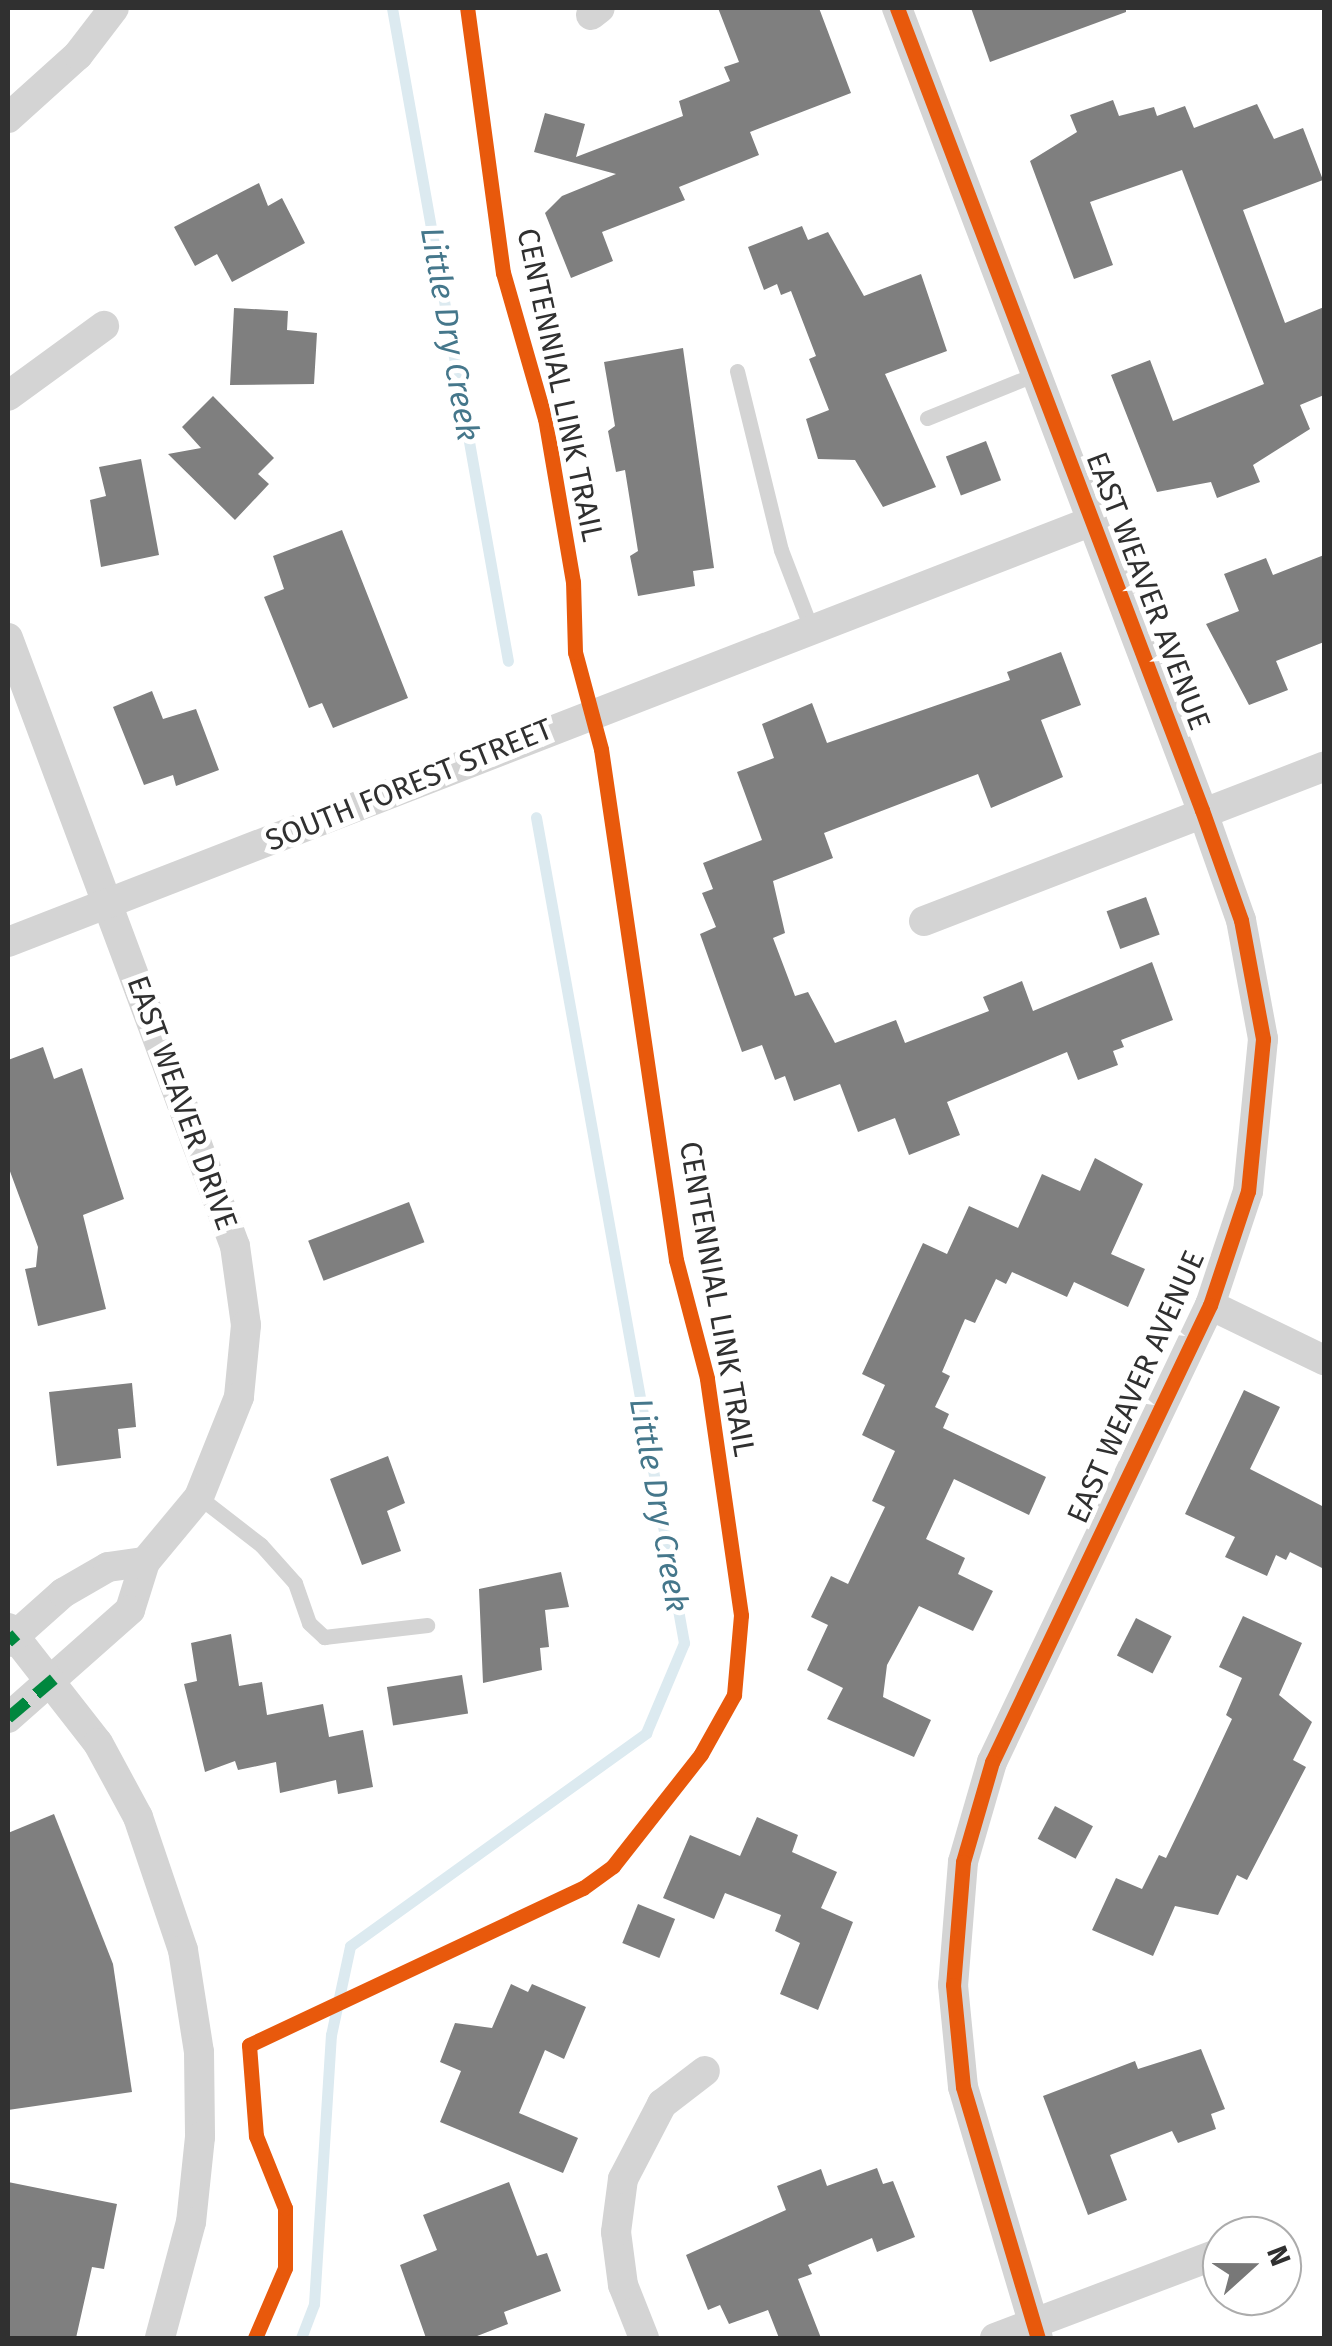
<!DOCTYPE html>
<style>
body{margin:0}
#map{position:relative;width:1332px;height:2346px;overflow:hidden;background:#fff;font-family:"Fira Sans",sans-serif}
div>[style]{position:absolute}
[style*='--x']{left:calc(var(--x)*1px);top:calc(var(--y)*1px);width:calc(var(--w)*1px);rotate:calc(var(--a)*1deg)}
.stream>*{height:11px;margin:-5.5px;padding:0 5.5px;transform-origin:5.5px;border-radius:5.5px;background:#dceaf0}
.building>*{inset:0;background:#7f7f7f;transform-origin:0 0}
.service>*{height:15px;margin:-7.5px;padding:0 7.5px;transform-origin:7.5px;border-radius:7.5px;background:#d4d4d4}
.minor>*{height:30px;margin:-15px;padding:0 15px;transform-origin:15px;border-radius:15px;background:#d4d4d4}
.quiet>*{height:12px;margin-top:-6px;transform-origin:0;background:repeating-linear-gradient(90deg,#00873e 0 25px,transparent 0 37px)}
.cycleway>*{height:15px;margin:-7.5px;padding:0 7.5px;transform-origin:7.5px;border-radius:7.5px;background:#e8590c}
span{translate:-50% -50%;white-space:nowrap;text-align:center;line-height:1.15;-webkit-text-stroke:10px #fff;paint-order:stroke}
.street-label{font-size:30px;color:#303030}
.water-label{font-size:32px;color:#45778b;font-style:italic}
.frame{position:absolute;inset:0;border:10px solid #303030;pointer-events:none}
.north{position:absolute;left:1202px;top:2216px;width:100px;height:100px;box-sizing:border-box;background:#fff;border:2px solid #acacac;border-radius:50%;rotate:69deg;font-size:28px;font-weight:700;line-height:40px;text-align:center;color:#303030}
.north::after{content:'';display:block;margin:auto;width:35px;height:45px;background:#787878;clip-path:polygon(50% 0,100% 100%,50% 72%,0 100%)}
</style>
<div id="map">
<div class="stream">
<div style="--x:392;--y:8;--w:663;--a:79.93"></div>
<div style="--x:301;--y:2338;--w:36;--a:-69"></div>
<div style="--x:314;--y:2304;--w:270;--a:-86.4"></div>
<div style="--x:331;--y:2035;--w:91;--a:-77.9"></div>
<div style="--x:350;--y:1946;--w:365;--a:-35.7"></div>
<div style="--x:646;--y:1733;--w:98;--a:-67.1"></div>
<div style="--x:684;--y:1643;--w:839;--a:-100.16"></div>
</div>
<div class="building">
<div style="clip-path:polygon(718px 8px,819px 8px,851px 93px,750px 132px,759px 155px,679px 187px,685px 200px,602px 232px,613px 261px,571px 278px,545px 213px,562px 196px,616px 174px,534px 152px,545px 113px,585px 124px,576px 157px,683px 116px,679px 101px,730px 81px,724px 67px,739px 62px)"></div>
<div style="clip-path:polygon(971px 8px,1126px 8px,1126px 12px,990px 62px)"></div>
<div style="clip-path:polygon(1113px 100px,1119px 116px,1154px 107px,1157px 116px,1185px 106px,1194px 128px,1257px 104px,1274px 139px,1303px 128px,1323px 180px,1243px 210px,1285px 323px,1324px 307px,1324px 395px,1300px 405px,1310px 429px,1253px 465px,1260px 482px,1217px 498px,1211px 482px,1157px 492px,1111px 375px,1150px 360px,1173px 421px,1264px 384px,1182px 170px,1090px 202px,1113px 265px,1074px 279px,1030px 161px,1077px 132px,1070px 115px)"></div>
<div style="clip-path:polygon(259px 183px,268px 206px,282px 198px,305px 243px,232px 282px,217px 254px,195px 266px,174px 227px)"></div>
<div style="clip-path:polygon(802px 226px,808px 240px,828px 232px,864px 296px,921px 274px,947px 351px,885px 374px,936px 487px,883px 507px,855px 460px,818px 459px,806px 419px,829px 410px,809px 359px,816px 356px,791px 291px,781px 295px,777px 284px,764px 290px,748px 247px)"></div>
<div style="clip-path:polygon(234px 308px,288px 311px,287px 330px,317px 333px,314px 384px,230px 385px)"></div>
<div style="clip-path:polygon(683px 348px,714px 568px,693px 571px,695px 586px,638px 596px,630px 556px,638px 551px,625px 470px,616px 472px,608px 431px,615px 426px,604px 362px)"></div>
<div style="clip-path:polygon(213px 396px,274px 458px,258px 474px,269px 484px,235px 520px,168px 454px,201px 448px,182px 427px)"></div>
<div style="left:986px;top:441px;width:42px;height:43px;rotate:69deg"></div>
<div style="clip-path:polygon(141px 459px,159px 555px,101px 567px,90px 500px,106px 496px,99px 467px)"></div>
<div style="clip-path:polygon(342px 530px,408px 698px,333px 728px,322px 703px,309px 708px,264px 597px,284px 589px,273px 556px)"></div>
<div style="clip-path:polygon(1324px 555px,1324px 642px,1276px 661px,1288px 690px,1249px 705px,1206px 624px,1239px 611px,1224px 574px,1266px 558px,1273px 575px)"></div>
<div style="clip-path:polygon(1061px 652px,1081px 705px,1041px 720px,1063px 777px,991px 808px,978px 774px,824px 833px,833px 858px,773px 881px,785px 933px,773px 938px,795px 996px,808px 992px,835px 1043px,896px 1020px,905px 1043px,989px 1011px,983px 997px,1022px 981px,1033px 1011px,1152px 962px,1173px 1020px,1121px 1040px,1124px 1047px,1113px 1051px,1118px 1065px,1078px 1080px,1067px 1052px,947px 1102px,960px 1135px,909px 1155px,895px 1118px,858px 1132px,840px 1084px,794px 1101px,785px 1076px,775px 1080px,762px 1045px,742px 1052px,700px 934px,716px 927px,702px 893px,713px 889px,703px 863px,762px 840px,737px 772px,774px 758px,762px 724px,812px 703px,827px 743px,1010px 680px,1007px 672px)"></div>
<div style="clip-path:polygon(152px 691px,163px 719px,196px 709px,219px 770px,176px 786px,173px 775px,144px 785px,113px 707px)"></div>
<div style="left:1146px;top:897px;width:40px;height:42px;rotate:70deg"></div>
<div style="clip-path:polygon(43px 1047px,54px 1079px,82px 1068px,124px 1199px,83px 1215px,106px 1309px,38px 1326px,25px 1269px,36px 1267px,38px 1247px,8px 1166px,8px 1060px)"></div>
<div style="clip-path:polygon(1095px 1158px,1143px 1184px,1111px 1254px,1145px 1269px,1128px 1307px,1074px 1282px,1067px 1297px,1012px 1272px,1006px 1284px,996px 1279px,975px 1323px,965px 1319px,942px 1372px,950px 1376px,935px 1407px,949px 1414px,943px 1428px,1046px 1477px,1029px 1515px,954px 1479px,926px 1539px,965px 1558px,958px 1574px,993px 1591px,973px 1631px,919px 1606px,887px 1665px,883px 1697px,931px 1720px,914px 1757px,827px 1719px,843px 1688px,807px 1670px,828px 1625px,811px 1617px,831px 1576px,848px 1584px,885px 1507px,872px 1501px,895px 1451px,862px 1435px,885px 1385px,862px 1374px,923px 1243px,947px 1254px,969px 1206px,1018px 1228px,1042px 1174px,1080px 1191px)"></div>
<div style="left:409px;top:1202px;width:43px;height:108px;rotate:69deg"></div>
<div style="clip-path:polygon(132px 1383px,136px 1427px,118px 1429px,121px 1458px,57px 1466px,49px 1392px)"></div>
<div style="clip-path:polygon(1244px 1390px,1280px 1407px,1250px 1469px,1324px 1507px,1324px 1569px,1290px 1552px,1286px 1560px,1276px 1555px,1267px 1576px,1225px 1557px,1235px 1537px,1185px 1514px)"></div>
<div style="clip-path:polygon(388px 1456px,405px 1503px,387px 1511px,401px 1551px,362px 1565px,330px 1479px)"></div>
<div style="clip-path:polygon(561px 1572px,569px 1607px,545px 1610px,549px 1647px,540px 1648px,542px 1670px,483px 1683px,479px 1589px)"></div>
<div style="clip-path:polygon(1243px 1616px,1302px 1643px,1279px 1695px,1312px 1722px,1293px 1760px,1306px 1767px,1247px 1880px,1237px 1875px,1218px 1915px,1175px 1906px,1153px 1956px,1092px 1930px,1116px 1878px,1142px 1889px,1159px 1855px,1166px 1858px,1196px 1796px,1232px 1719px,1226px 1715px,1242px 1678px,1219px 1667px)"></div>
<div style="left:1136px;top:1618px;width:40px;height:42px;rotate:27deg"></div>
<div style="clip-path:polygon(231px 1634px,239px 1686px,262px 1682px,267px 1715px,323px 1704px,329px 1737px,363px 1730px,373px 1787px,338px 1794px,336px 1780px,280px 1793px,276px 1762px,238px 1770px,235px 1761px,205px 1772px,184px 1684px,197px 1681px,191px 1643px)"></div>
<div style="left:462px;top:1675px;width:39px;height:76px;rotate:81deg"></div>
<div style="left:1055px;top:1806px;width:43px;height:37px;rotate:28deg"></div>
<div style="clip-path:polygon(54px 1814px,113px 1964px,132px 2092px,8px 2110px,8px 1833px)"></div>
<div style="clip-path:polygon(757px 1817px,798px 1835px,792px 1852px,837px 1872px,821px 1908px,853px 1922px,818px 2010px,780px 1994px,800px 1943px,775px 1931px,781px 1915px,725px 1893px,714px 1919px,663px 1898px,690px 1835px,740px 1856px)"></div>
<div style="left:638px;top:1904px;width:40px;height:42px;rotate:22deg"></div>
<div style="clip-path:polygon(511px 1984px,528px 1992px,532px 1984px,586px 2007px,564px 2059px,545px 2050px,519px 2113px,578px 2138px,563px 2173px,440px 2122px,461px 2071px,440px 2062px,455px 2023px,492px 2028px)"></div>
<div style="clip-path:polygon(1201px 2049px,1225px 2109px,1211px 2114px,1216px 2129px,1178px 2143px,1172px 2131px,1110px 2155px,1127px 2200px,1088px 2215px,1043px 2096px,1135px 2061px,1138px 2069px)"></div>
<div style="clip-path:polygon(877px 2168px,883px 2184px,893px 2181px,915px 2237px,877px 2252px,872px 2238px,808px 2265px,812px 2274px,798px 2279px,821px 2338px,779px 2338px,768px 2310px,729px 2324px,720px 2305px,708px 2310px,686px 2255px,786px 2210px,777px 2186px,821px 2169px,827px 2186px)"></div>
<div style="clip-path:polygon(8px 2182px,117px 2204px,104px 2269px,92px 2267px,76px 2338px,8px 2338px)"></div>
<div style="clip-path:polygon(509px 2182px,537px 2256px,547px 2253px,561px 2291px,504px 2312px,508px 2324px,472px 2338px,426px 2338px,400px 2265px,437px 2250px,423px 2215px)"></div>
</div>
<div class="service">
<div style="--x:737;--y:371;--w:184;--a:76.2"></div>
<div style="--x:781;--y:550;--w:84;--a:69"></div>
<div style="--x:927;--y:418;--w:118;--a:-22"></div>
<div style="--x:199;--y:1497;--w:78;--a:37.7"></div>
<div style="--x:261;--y:1545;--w:51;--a:48.2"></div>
<div style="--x:295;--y:1583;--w:42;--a:70.7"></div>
<div style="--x:309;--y:1623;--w:21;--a:43"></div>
<div style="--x:324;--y:1637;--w:104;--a:-6.6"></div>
</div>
<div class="minor">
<div style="--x:897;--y:8;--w:858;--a:69.18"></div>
<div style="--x:1202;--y:810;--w:117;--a:70.5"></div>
<div style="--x:1241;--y:920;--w:121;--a:79.5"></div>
<div style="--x:1263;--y:1039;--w:153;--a:95.6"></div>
<div style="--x:1248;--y:1191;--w:120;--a:108.4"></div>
<div style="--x:1210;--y:1305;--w:506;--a:115.5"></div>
<div style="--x:992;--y:1762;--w:104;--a:106.2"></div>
<div style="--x:963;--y:1862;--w:123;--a:94.6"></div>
<div style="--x:953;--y:1985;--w:102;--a:84.4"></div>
<div style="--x:963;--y:2087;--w:262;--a:73.4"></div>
<div style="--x:591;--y:15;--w:11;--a:-38"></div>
<div style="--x:8;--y:118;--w:94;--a:-42"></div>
<div style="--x:78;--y:55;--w:59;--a:-52.5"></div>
<div style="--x:8;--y:396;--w:119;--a:-36.1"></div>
<div style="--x:8;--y:638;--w:649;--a:69.53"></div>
<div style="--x:235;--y:1246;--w:80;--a:82.1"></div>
<div style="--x:246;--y:1325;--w:72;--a:95.6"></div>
<div style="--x:239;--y:1397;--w:108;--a:111.8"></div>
<div style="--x:199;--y:1497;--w:85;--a:129.7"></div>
<div style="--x:145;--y:1562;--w:50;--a:107.4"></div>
<div style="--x:130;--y:1610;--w:163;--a:138.5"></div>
<div style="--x:924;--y:921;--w:429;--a:-21.1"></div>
<div style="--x:8;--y:942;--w:1163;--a:-21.22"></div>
<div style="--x:1210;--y:1305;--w:127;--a:25.8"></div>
<div style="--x:8;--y:1628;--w:146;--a:52"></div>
<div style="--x:98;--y:1743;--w:84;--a:61.6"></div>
<div style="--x:138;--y:1817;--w:140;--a:71.3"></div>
<div style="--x:183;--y:1950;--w:103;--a:81.1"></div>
<div style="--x:199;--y:2052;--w:85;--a:89.3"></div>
<div style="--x:200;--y:2137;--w:85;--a:96"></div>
<div style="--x:191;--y:2222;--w:120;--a:105"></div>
<div style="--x:8;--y:1642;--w:74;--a:-41.7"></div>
<div style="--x:63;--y:1593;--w:52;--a:-30"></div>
<div style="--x:108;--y:1567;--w:37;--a:-8"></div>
<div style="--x:644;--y:2338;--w:57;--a:-111.6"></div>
<div style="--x:623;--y:2285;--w:53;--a:-97.5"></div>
<div style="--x:616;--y:2232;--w:53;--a:-82.5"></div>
<div style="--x:623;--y:2179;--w:85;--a:-62.5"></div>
<div style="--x:662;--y:2104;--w:54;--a:-37.5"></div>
<div style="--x:995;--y:2338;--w:243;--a:-20.7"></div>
</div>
<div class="quiet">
<div style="--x:8;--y:1642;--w:11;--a:-41"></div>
<div style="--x:8;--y:1718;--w:60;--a:-40.3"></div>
</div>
<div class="cycleway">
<div style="--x:897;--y:8;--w:858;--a:69.18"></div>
<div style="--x:1202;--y:810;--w:117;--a:70.5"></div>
<div style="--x:1241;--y:920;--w:121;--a:79.5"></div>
<div style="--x:1263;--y:1039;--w:153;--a:95.6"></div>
<div style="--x:1248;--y:1191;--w:120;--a:108.4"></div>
<div style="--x:1210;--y:1305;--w:506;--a:115.5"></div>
<div style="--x:992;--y:1762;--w:104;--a:106.2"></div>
<div style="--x:963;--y:1862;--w:123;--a:94.6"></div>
<div style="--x:953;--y:1985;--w:102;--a:84.4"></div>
<div style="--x:963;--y:2087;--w:262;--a:73.4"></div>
<div style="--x:255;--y:2338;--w:76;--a:-66.8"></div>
<div style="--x:285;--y:2268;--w:60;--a:-90"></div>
<div style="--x:285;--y:2208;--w:78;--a:-111.9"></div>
<div style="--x:256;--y:2136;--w:91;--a:-94.4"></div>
<div style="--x:249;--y:2045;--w:369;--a:-25.2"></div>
<div style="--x:583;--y:1888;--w:37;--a:-36"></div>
<div style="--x:613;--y:1866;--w:142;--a:-51.8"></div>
<div style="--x:701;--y:1754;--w:68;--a:-60.8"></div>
<div style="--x:734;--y:1695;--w:80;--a:-85"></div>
<div style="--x:741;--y:1615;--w:239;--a:-98.2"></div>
<div style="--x:707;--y:1378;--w:122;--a:-104.7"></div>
<div style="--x:676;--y:1260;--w:516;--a:-98.35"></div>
<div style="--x:601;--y:749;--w:100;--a:-105"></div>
<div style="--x:575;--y:652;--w:70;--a:-91.6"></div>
<div style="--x:573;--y:582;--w:165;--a:-99.7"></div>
<div style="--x:545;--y:419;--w:152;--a:-106"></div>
<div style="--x:503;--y:273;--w:267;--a:-97.7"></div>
</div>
<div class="street-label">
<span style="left:560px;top:385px;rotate:78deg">CENTENNIAL LINK TRAIL</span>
<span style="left:1148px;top:591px;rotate:69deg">EAST WEAVER AVENUE</span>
<span style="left:409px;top:785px;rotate:-22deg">SOUTH FOREST STREET</span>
<span style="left:182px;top:1103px;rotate:70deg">EAST WEAVER DRIVE</span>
<span style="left:717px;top:1299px;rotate:80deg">CENTENNIAL LINK TRAIL</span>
<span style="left:1136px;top:1387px;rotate:-66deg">EAST WEAVER AVENUE</span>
</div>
<div class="water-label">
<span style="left:450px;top:334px;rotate:80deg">Little Dry Creek</span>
<span style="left:659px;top:1505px;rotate:80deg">Little Dry Creek</span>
</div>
<div class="frame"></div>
<div class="north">N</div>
</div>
